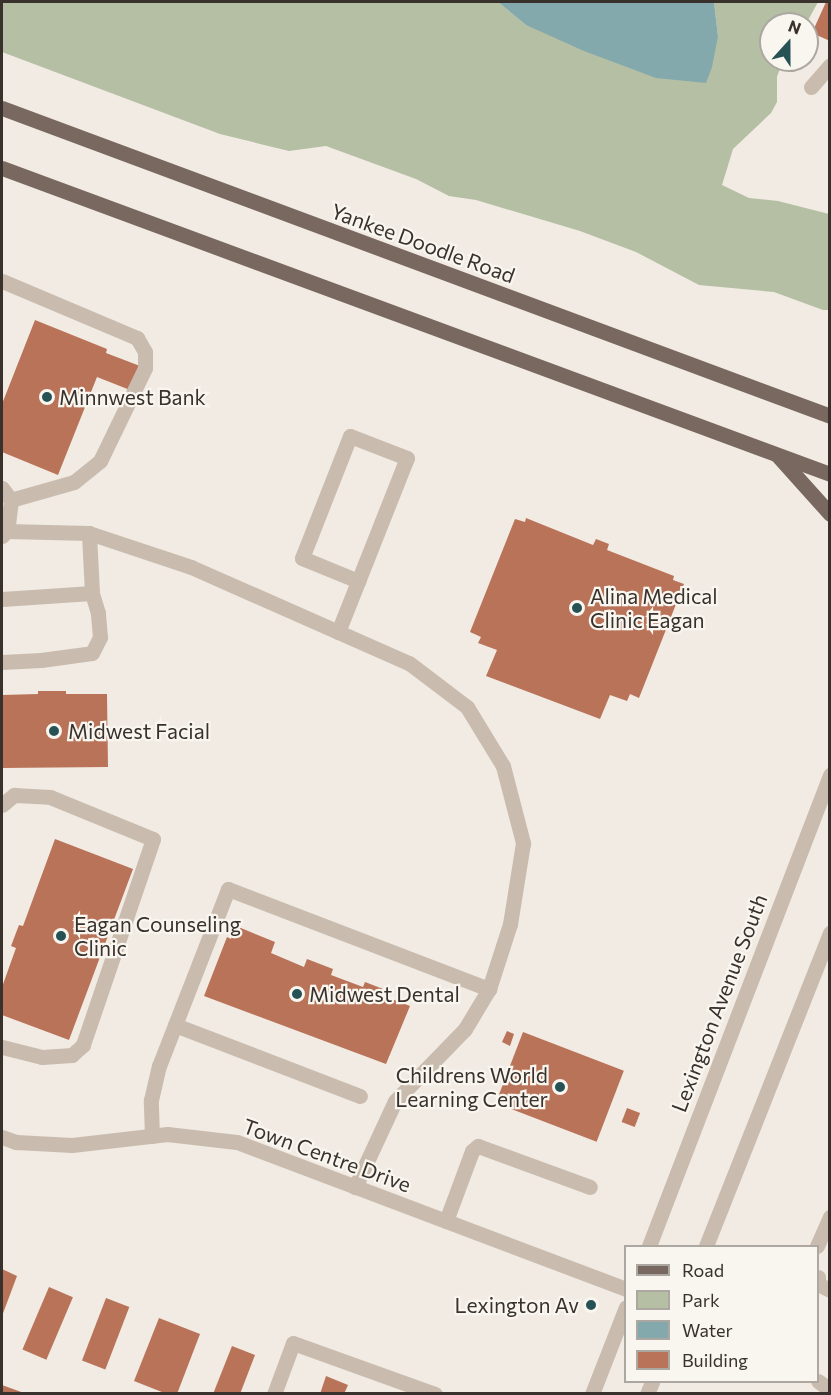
<!DOCTYPE html>
<style>
body{margin:0}
#map{position:relative;width:831px;height:1395px;overflow:hidden;background:#f1ebe3;font-family:Commissioner,sans-serif}
div>[style]{position:absolute}
[style*='--x']{left:calc(var(--x)*1px);top:calc(var(--y)*1px);width:calc(var(--w)*1px);rotate:calc(var(--a)*1deg)}
.green>*{inset:0;background:#b5bfa4}
.water>*{inset:0;background:#84a9ac}
.building>*{inset:0;background:#b97359;transform-origin:0 0}
.minor>*{height:15px;margin:-7.5px;padding:0 7.5px;transform-origin:7.5px;border-radius:7.5px;background:#c9bcaf}
.major>*{height:15px;margin:-7.5px;padding:0 7.5px;transform-origin:7.5px;border-radius:7.5px;background:#79685f}
.dots>*{width:16px;height:16px;translate:-50% -50%;box-sizing:border-box;border:3px solid #f9f5ef;border-radius:50%}
span{translate:-50% -50%;white-space:nowrap;text-align:center;line-height:1.15;-webkit-text-stroke:4.5px #f9f5ef;paint-order:stroke}
.street-label{font-size:21px;color:#39312c}
.poi-label{font-size:21px;color:#39312c}
.left{translate:0 -50%;text-align:left}
.right{translate:-100% -50%;text-align:right}
.frame{position:absolute;inset:0;border:3px solid #39312c;pointer-events:none}
.legend{position:absolute;left:624px;top:1245px;width:195px;height:138px;box-sizing:border-box;background:#f9f5ef;border:2px solid #aca7a1;margin:0;padding:8px 10px;list-style:none;font-size:18px;color:#39312c}
.legend li{display:flex;align-items:center;gap:12px;height:30px}
.legend b{width:30px;border:2px solid #aca7a1}
.north{position:absolute;left:759px;top:12px;width:60px;height:60px;box-sizing:border-box;background:#f9f5ef;border:2px solid #aca7a1;border-radius:50%;rotate:21deg;font-size:16px;font-weight:700;line-height:24px;text-align:center;color:#39312c}
.north::after{content:'';display:block;margin:auto;width:21px;height:27px;background:#265256;clip-path:polygon(50% 0,100% 100%,50% 72%,0 100%)}
</style>
<div id="map">
<div class="green">
<div style="clip-path:polygon(2px 2px,498px 2px,526px 25px,718px 36px,714px 2px,818px 2px,806px 24px,771px 24px,771px 60px,783px 60px,777px 77px,777px 102px,771px 113px,733px 149px,722px 185px,749px 198px,778px 201px,829px 214px,829px 310px,823px 310px,774px 292px,699px 285px,636px 252px,580px 231px,476px 200px,449px 196px,416px 179px,326px 146px,289px 151px,220px 134px,2px 52px)"></div>
</div>
<div class="water">
<div style="clip-path:polygon(498px 2px,714px 2px,718px 36px,712px 67px,706px 83px,656px 78px,584px 51px,526px 25px)"></div>
</div>
<div class="building">
<div style="clip-path:polygon(826px 2px,830px 2px,830px 41px,812px 33px)"></div>
<div style="clip-path:polygon(35px 320px,107px 349px,106px 353px,140px 366px,130px 390px,97px 377px,58px 475px,2px 452px,2px 404px)"></div>
<div style="clip-path:polygon(526px 518px,593px 545px,596px 539px,609px 544px,607px 550px,674px 576px,673px 580px,684px 584px,639px 698px,630px 694px,627px 701px,610px 695px,600px 719px,486px 676px,497px 650px,478px 643px,481px 637px,470px 632px,515px 519px,525px 522px)"></div>
<div style="clip-path:polygon(38px 691px,66px 691px,66px 694px,107px 694px,108px 767px,2px 768px,2px 695px,38px 694px)"></div>
<div style="clip-path:polygon(55px 839px,133px 869px,69px 1040px,2px 1015px,2px 987px,16px 948px,11px 946px,19px 925px,23px 926px)"></div>
<div style="clip-path:polygon(236px 926px,275px 942px,271px 953px,304px 967px,307px 959px,333px 969px,331px 975px,363px 987px,365px 982px,391px 992px,389px 998px,410px 1006px,386px 1064px,204px 996px,227px 937px,231px 939px)"></div>
<div style="clip-path:polygon(507px 1031px,514px 1034px,510px 1046px,502px 1042px)"></div>
<div style="left:523px;top:1032px;width:108px;height:76px;rotate:21deg"></div>
<div style="left:627px;top:1108px;width:14px;height:15px;rotate:21deg"></div>
<div style="clip-path:polygon(2px 1269px,17px 1276px,2px 1316px)"></div>
<div style="left:49px;top:1287px;width:26px;height:68px;rotate:23deg"></div>
<div style="left:106px;top:1298px;width:25px;height:67px;rotate:21deg"></div>
<div style="clip-path:polygon(159px 1318px,200px 1334px,177px 1394px,167px 1394px,134px 1381px)"></div>
<div style="clip-path:polygon(232px 1346px,255px 1355px,240px 1394px,213px 1394px)"></div>
<div style="clip-path:polygon(326px 1376px,348px 1385px,344px 1394px,320px 1394px)"></div>
<div style="clip-path:polygon(2px 1385px,24px 1393px,24px 1394px,2px 1394px)"></div>
</div>
<div class="minor">
<div style="--x:811;--y:87;--w:29;--a:-49"></div>
<div style="--x:2;--y:281;--w:147;--a:22.9"></div>
<div style="--x:137;--y:338;--w:16;--a:60"></div>
<div style="--x:145;--y:352;--w:16;--a:90"></div>
<div style="--x:145;--y:368;--w:103;--a:115.8"></div>
<div style="--x:100;--y:461;--w:33;--a:141"></div>
<div style="--x:74;--y:482;--w:66;--a:164.1"></div>
<div style="--x:2;--y:488;--w:15;--a:53"></div>
<div style="--x:11;--y:500;--w:31;--a:97"></div>
<div style="--x:7;--y:531;--w:7;--a:135"></div>
<div style="--x:2;--y:528;--w:6;--a:31"></div>
<div style="--x:7;--y:531;--w:82;--a:1.4"></div>
<div style="--x:89;--y:533;--w:108;--a:18.4"></div>
<div style="--x:191;--y:567;--w:238;--a:23.8"></div>
<div style="--x:409;--y:663;--w:73;--a:37.2"></div>
<div style="--x:467;--y:707;--w:69;--a:58.6"></div>
<div style="--x:503;--y:766;--w:80;--a:75.4"></div>
<div style="--x:523;--y:843;--w:82;--a:99.1"></div>
<div style="--x:510;--y:924;--w:68;--a:107.9"></div>
<div style="--x:489;--y:989;--w:47;--a:121"></div>
<div style="--x:465;--y:1029;--w:100;--a:134.2"></div>
<div style="--x:395;--y:1101;--w:95;--a:114.9"></div>
<div style="--x:2;--y:599;--w:90;--a:-3.8"></div>
<div style="--x:338;--y:632;--w:187;--a:-68.4"></div>
<div style="--x:407;--y:458;--w:61;--a:-158.9"></div>
<div style="--x:350;--y:436;--w:131;--a:111.5"></div>
<div style="--x:302;--y:558;--w:61;--a:22.3"></div>
<div style="--x:2;--y:662;--w:39;--a:-3"></div>
<div style="--x:41;--y:660;--w:51;--a:-7.8"></div>
<div style="--x:92;--y:653;--w:18;--a:-63"></div>
<div style="--x:100;--y:637;--w:24;--a:-95"></div>
<div style="--x:98;--y:613;--w:21;--a:-107"></div>
<div style="--x:92;--y:593;--w:60;--a:-92.9"></div>
<div style="--x:2;--y:805;--w:16;--a:-40"></div>
<div style="--x:14;--y:795;--w:36;--a:3"></div>
<div style="--x:50;--y:797;--w:111;--a:22.2"></div>
<div style="--x:153;--y:839;--w:218;--a:108.8"></div>
<div style="--x:83;--y:1045;--w:15;--a:138"></div>
<div style="--x:72;--y:1055;--w:30;--a:176"></div>
<div style="--x:42;--y:1057;--w:41;--a:-166"></div>
<div style="--x:175;--y:1025;--w:198;--a:21"></div>
<div style="--x:152;--y:1136;--w:36;--a:-92"></div>
<div style="--x:151;--y:1100;--w:35;--a:-77"></div>
<div style="--x:159;--y:1066;--w:190;--a:-68.7"></div>
<div style="--x:228;--y:889;--w:280;--a:21"></div>
<div style="--x:2;--y:1137;--w:15;--a:20"></div>
<div style="--x:16;--y:1142;--w:56;--a:3.1"></div>
<div style="--x:72;--y:1145;--w:96;--a:-6.6"></div>
<div style="--x:167;--y:1134;--w:70;--a:6.5"></div>
<div style="--x:237;--y:1142;--w:416;--a:20.7"></div>
<div style="--x:446;--y:1221;--w:75;--a:-69.6"></div>
<div style="--x:472;--y:1151;--w:8;--a:-40"></div>
<div style="--x:478;--y:1146;--w:119;--a:20.1"></div>
<div style="--x:649;--y:1246;--w:505;--a:-68.98"></div>
<div style="--x:706;--y:1246;--w:337;--a:-68.4"></div>
<div style="--x:817;--y:1246;--w:32;--a:-66"></div>
<div style="--x:818;--y:1277;--w:7;--a:90"></div>
<div style="--x:818;--y:1284;--w:13;--a:27"></div>
<div style="--x:818;--y:1381;--w:15;--a:37"></div>
<div style="--x:274;--y:1394;--w:54;--a:-69.6"></div>
<div style="--x:293;--y:1343;--w:151;--a:19.8"></div>
<div style="--x:592;--y:1394;--w:93;--a:-68.7"></div>
<div style="--x:647;--y:1394;--w:13;--a:-67"></div>
</div>
<div class="major">
<div style="--x:2;--y:108;--w:883;--a:20.4"></div>
<div style="--x:2;--y:168;--w:883;--a:20.28"></div>
<div style="--x:778;--y:456;--w:78;--a:48.1"></div>
</div>
<div class="dots">
<div style="left:47px;top:397px;background:#265256"></div>
<div style="left:577px;top:608px;background:#265256"></div>
<div style="left:54px;top:731px;background:#265256"></div>
<div style="left:61px;top:936px;background:#265256"></div>
<div style="left:297px;top:994px;background:#265256"></div>
<div style="left:560px;top:1087px;background:#265256"></div>
<div style="left:591px;top:1305px;background:#265256"></div>
</div>
<div class="street-label">
<span style="left:423px;top:243px;rotate:20deg">Yankee Doodle Road</span>
<span style="left:719px;top:1003px;rotate:-69deg">Lexington Avenue South</span>
<span style="left:327px;top:1155px;rotate:20deg">Town Centre Drive</span>
</div>
<div class="poi-label">
<span class="left" style="left:59px;top:397px">Minnwest Bank</span>
<span class="left" style="left:590px;top:608px">Alina Medical<br>Clinic Eagan</span>
<span class="left" style="left:68px;top:731px">Midwest Facial</span>
<span class="left" style="left:74px;top:936px">Eagan Counseling<br>Clinic</span>
<span class="left" style="left:309px;top:994px">Midwest Dental</span>
<span class="right" style="left:548px;top:1087px">Childrens World<br>Learning Center</span>
<span class="right" style="left:579px;top:1305px">Lexington Av</span>
</div>
<div class="frame"></div>
<ul class="legend">
<li><b style="height:8px;background:#79685f"></b>Road</li>
<li><b style="height:16px;background:#b5bfa4"></b>Park</li>
<li><b style="height:16px;background:#84a9ac"></b>Water</li>
<li><b style="height:16px;background:#b97359"></b>Building</li>
</ul>
<div class="north">N</div>
</div>
